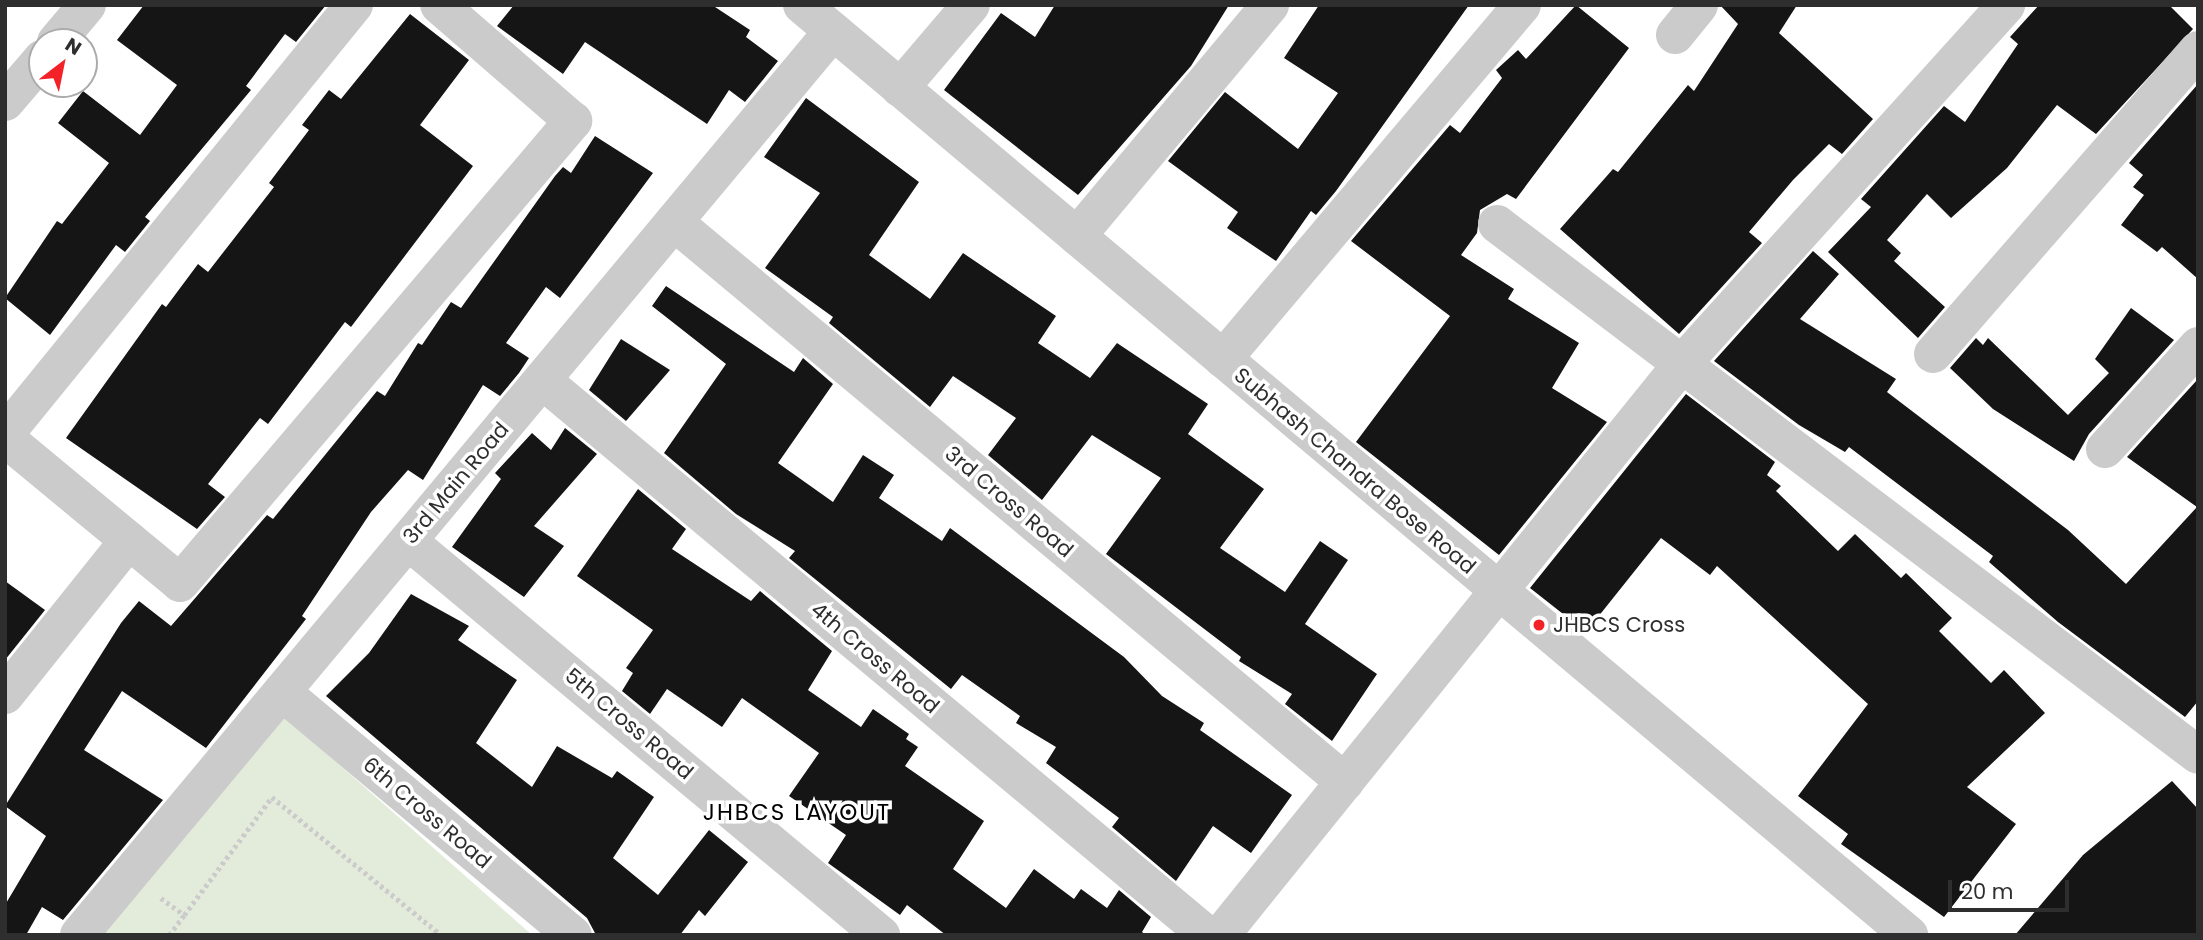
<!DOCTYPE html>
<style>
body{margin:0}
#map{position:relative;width:2203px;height:940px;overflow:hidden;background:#fff;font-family:Poppins,sans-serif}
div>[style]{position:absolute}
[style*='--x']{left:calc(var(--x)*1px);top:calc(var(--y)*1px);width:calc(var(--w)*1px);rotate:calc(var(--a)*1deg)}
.green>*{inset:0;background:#e3ecda}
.building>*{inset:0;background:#151515}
.path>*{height:4.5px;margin-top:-2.25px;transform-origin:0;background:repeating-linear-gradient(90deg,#cbcbcb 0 3.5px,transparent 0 7px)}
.minor>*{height:38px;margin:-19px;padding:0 19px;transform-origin:19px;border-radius:19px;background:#cbcbcb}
.dots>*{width:19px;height:19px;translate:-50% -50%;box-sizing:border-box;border:4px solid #fff;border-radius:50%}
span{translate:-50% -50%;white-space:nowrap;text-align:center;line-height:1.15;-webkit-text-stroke:7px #fff;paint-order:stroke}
.street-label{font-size:21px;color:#2e2e2e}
.poi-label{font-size:21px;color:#2e2e2e}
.left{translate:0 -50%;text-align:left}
.neighbourhood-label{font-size:23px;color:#000;letter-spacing:2px}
.frame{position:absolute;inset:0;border:7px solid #2e2e2e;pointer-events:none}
.north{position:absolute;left:28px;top:28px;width:70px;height:70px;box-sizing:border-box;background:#fff;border:2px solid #ababab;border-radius:50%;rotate:32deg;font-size:19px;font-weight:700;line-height:28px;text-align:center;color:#2e2e2e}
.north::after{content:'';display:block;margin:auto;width:24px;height:32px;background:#f32128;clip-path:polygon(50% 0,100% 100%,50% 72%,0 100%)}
.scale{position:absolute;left:1948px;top:880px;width:121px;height:32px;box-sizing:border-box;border:4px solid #2e2e2e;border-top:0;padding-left:9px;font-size:21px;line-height:24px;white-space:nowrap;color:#2e2e2e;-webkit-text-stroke:5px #fff;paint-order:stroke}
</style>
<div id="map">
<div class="green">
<div style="clip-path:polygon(283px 715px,532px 935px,90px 935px)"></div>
</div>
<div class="building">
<div style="clip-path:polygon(144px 5px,326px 5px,296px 42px,285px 34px,246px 86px,251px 90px,145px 217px,150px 221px,125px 252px,116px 245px,50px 335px,5px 298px,57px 221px,62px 224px,109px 163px,58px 123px,83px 91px,140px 135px,177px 85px,117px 40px)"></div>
<div style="clip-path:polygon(514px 5px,712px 5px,750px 30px,746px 37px,778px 61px,745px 102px,729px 90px,707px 124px,585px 42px,563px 74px,497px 26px)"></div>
<div style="clip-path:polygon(1055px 5px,1229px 5px,1191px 66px,1078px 195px,944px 90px,1001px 13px,1035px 37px)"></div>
<div style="clip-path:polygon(1319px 5px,1469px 5px,1336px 191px,1316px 215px,1311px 211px,1276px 261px,1227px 228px,1238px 212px,1168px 161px,1225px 92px,1298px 149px,1338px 93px,1284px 58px)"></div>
<div style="clip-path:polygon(1576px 5px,1629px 48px,1516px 199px,1507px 194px,1480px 210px,1477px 233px,1461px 255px,1514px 289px,1508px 299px,1579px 343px,1552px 388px,1607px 422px,1499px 555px,1356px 442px,1450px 316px,1351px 241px,1450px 125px,1460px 133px,1502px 78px,1496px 70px,1518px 50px,1526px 59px)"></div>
<div style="clip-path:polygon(1720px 5px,1797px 5px,1779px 33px,1873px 119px,1842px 154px,1829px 144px,1793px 180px,1749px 232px,1762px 243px,1679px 334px,1560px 229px,1613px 169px,1618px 172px,1688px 85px,1694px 91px,1738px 24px)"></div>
<div style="clip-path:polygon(2039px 5px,2169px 5px,2193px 29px,2096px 134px,2057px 105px,2007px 168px,1951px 218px,1927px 194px,1887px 240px,1901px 253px,1894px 261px,1945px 307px,1918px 338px,1828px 252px,1871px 207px,1861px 199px,1944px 106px,1965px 122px,2018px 44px,2010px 37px)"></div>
<div style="clip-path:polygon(410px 14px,469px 60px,420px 125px,473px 166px,351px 327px,345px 322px,268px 424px,260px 418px,208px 484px,225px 497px,197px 529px,66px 438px,162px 304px,166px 307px,198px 264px,208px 272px,274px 187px,269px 183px,309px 130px,302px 125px,329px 90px,341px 99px)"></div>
<div style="clip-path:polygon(2198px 84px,2198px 279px,2162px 247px,2157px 252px,2121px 225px,2144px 195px,2133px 187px,2143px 175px,2129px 163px)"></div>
<div style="clip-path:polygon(806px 98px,919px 182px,869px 255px,930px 299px,963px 253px,1056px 316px,1038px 343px,1090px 378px,1117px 343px,1208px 404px,1188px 434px,1264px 489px,1220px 548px,1285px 592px,1320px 541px,1348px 560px,1305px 624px,1377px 674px,1332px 741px,1285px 704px,1292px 694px,1239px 661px,1241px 657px,1106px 554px,1161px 478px,1092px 435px,1042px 500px,988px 455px,1016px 418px,953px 376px,930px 407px,829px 323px,833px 317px,765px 268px,820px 193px,764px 157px)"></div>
<div style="clip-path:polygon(595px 136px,653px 173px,560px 298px,546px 287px,506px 343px,529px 358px,519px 373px,500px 396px,483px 385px,423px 480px,408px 470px,371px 512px,302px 616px,306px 619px,206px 748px,122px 691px,84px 750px,163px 800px,63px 920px,42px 907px,26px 935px,5px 935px,5px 905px,46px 836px,5px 806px,121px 623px,139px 601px,171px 626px,267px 515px,273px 519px,377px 391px,385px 396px,418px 343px,422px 345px,451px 302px,461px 308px,555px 176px,563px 167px,571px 173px)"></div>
<div style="clip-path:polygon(1813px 251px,1839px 274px,1800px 319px,1896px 379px,1887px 392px,2068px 530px,2126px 584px,2197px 507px,2127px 457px,2198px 379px,2198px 701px,2185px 717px,2058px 622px,1989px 562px,1993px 556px,1849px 447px,1845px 452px,1799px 425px,1714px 361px)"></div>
<div style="clip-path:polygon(666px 286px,794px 372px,803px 358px,833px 384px,778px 463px,833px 502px,863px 455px,894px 475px,879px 498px,942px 541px,950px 528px,1124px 657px,1162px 696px,1204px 723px,1200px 730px,1292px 795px,1251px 853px,1213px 826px,1176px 881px,1112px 827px,1119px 818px,1046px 763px,1056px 747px,1016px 723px,1020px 716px,962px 675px,951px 689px,789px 558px,795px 551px,736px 514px,664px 453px,726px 364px,652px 306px)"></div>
<div style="clip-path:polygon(2131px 308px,2174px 340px,2089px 434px,2074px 461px,1993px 409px,1950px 368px,1976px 338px,1983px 345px,1988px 338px,2068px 415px,2109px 373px,2095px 359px)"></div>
<div style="clip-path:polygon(621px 339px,670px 370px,626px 421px,589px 390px)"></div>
<div style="clip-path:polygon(1686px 394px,1775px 462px,1767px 475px,1781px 486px,1776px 491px,1838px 551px,1855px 534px,1901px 578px,1906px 573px,1952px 618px,1939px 631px,1991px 683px,2004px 670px,2045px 713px,1967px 787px,2016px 824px,1944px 917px,1841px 844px,1848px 834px,1798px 796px,1868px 704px,1717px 566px,1710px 575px,1661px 538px,1586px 632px,1530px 588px)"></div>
<div style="clip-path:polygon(565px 428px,597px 454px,534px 526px,564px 546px,524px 597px,452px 547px,501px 479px,495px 473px,532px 433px,551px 450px)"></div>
<div style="clip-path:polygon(638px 489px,686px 529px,672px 549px,751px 601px,760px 591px,832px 651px,808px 690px,861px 727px,873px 709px,909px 734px,906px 739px,918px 747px,905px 766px,984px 821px,953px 869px,1006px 908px,1034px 869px,1074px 899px,1081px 889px,1107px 908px,1119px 890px,1151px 917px,1142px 932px,1146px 935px,946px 935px,907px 905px,900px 915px,828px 863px,846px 835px,789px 796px,819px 753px,742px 698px,722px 727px,667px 689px,650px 714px,622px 691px,633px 673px,626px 668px,653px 630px,577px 576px)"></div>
<div style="clip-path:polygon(5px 581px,45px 610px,5px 660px)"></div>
<div style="clip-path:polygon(411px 594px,469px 626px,458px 640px,517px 680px,476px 743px,532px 787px,557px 746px,612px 778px,617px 771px,654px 797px,613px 858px,658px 895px,709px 830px,748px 862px,705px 916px,699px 910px,680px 935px,596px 935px,587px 918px,326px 696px,369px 653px)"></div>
<div style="clip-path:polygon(2172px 781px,2198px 809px,2198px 935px,2015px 935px,2083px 855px)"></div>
</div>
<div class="path">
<div style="--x:161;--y:898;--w:29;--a:36"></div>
<div style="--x:184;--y:915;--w:147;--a:-53.3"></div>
<div style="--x:272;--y:797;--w:218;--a:39.2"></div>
<div style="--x:169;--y:935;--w:25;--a:-53"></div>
</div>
<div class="minor">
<div style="--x:802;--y:5;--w:1446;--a:40.03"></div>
<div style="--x:1675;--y:35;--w:38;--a:-51"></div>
<div style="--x:56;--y:42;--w:48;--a:-50"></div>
<div style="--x:900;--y:88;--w:109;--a:-49.5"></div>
<div style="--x:5;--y:102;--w:57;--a:-49.3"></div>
<div style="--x:674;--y:222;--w:874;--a:39.85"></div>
<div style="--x:1497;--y:224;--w:879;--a:37.14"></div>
<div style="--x:1077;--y:236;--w:301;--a:-50.1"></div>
<div style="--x:1933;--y:354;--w:403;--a:-48.9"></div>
<div style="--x:1223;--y:359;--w:463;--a:-49.8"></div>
<div style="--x:542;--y:380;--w:866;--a:39.85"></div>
<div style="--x:5;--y:434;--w:553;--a:-50.87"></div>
<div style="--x:5;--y:438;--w:227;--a:39.6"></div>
<div style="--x:180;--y:583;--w:607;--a:-49.61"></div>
<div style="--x:573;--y:121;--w:177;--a:-139.1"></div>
<div style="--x:2105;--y:449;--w:139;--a:-47.9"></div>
<div style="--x:408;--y:541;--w:616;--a:39.79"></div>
<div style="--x:282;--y:692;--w:379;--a:39.9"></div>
<div style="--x:5;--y:695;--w:198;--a:-51.3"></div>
<div style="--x:79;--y:935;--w:1177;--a:-50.17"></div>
<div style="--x:1221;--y:935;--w:732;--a:-51.1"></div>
<div style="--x:1681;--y:365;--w:485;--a:-47.9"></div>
</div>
<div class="dots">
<div style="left:1539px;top:625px;background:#f32128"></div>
</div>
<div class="street-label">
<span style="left:1355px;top:471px;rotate:40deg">Subhash Chandra Bose Road</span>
<span style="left:456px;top:483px;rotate:-50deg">3rd Main Road</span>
<span style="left:1009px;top:502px;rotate:40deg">3rd Cross Road</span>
<span style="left:875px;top:658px;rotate:40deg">4th Cross Road</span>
<span style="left:629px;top:724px;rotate:40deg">5th Cross Road</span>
<span style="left:427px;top:813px;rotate:40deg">6th Cross Road</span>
</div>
<div class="poi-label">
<span class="left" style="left:1553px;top:625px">JHBCS Cross</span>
</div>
<div class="neighbourhood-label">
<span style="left:797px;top:812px">JHBCS LAYOUT</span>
</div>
<div class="frame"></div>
<div class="north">N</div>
<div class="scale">20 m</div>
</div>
